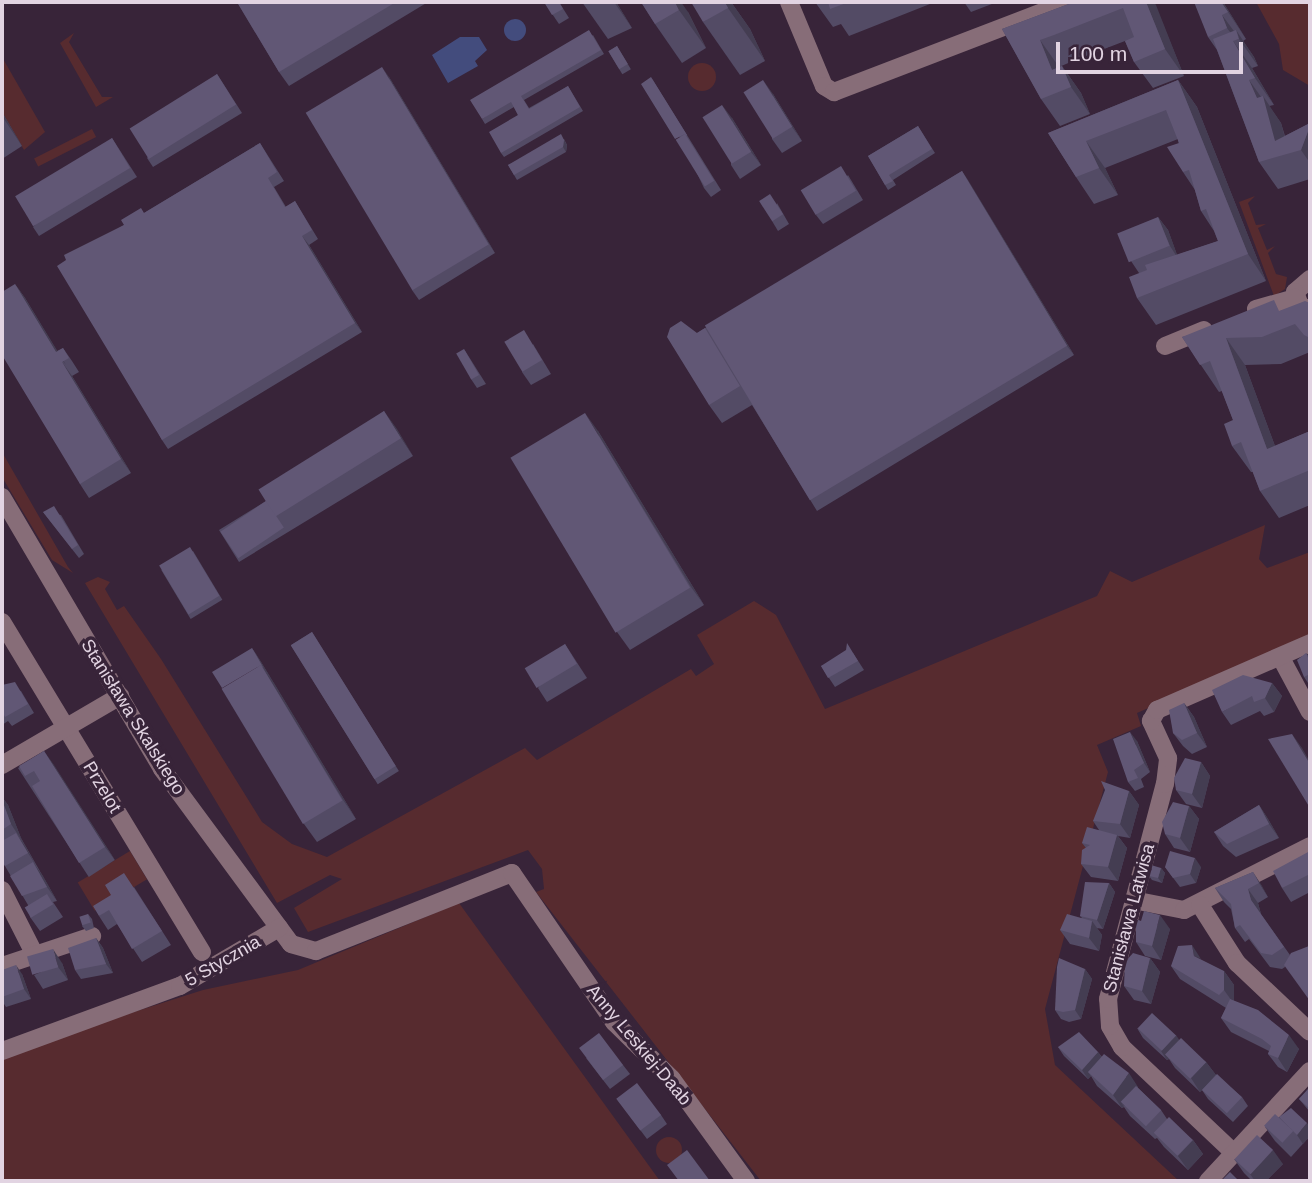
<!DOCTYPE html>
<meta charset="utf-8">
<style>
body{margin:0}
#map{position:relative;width:1312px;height:1183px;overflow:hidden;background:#382439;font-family:Helvetica,sans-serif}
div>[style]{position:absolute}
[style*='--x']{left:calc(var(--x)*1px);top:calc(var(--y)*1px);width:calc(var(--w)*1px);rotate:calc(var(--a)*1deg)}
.green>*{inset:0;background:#572b2f;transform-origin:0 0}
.round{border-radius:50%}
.water>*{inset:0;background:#434c7d}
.minor>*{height:18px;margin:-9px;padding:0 9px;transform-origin:9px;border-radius:9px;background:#876d78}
.wall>*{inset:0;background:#534b65;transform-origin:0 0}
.shaded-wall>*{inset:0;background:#443d52}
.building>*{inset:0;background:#615775;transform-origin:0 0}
span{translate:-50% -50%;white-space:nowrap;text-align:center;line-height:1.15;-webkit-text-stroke:7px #382439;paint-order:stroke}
.street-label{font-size:18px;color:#e2d4e2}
.frame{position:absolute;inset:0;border:4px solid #e2d4e2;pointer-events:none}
.scale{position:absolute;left:1056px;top:42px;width:187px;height:32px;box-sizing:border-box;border:4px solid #e2d4e2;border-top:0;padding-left:9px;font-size:21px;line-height:24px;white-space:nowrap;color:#e2d4e2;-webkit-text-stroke:5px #382439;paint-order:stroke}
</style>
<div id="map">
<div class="green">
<div style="clip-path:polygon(1256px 2px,1310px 2px,1310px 86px,1283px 70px,1279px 44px)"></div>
<div style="clip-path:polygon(74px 33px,69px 42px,102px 97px,113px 97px,96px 107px,60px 43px)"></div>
<div style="clip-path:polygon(2px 57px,45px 132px,24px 150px,2px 112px)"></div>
<div class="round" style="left:688px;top:63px;width:28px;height:28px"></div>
<div style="left:92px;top:129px;width:9px;height:65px;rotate:63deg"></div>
<div style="clip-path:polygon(1255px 196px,1248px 203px,1256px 225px,1266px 224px,1258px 228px,1267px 250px,1275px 246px,1268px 253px,1276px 274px,1287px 277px,1285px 289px,1274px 296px,1239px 202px)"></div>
<div style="clip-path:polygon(2px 452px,68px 567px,73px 573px,52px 560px,2px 477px)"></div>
<div style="clip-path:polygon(1265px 525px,1259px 559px,1267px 568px,1310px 552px,1310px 637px,1137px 713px,1141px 726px,1097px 745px,1108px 772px,1045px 1009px,1055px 1065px,1179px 1181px,761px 1181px,536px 892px,544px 889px,542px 869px,528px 850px,308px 932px,294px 908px,342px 879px,330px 875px,277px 903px,85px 583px,98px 577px,110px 582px,105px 589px,117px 610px,124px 606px,161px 659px,262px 822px,292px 844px,327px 857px,525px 748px,537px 760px,691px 669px,696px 676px,714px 664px,697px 635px,754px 601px,776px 615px,825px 709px,1097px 596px,1110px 571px,1132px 582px)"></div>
<div style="left:130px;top:851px;width:33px;height:61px;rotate:59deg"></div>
<div style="clip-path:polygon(459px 903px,660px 1181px,2px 1181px,2px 1054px,203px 990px,298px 970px)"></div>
<div class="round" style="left:656px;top:1137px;width:26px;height:26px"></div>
</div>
<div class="water">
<div class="round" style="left:504px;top:19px;width:22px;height:22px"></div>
<div style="clip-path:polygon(460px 37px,479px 37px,487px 50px,475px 61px,478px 66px,448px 83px,432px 55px)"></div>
</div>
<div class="minor">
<div style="--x:789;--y:2;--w:91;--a:67.4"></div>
<div style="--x:824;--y:86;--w:12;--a:31"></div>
<div style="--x:834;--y:92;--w:251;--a:-21"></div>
<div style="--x:1310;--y:279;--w:20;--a:139"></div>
<div style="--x:1295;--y:292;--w:15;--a:70"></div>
<div style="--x:1300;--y:306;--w:10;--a:17"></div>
<div style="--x:1256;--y:309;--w:41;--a:-15.8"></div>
<div style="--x:1165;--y:346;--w:42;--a:-22.3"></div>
<div style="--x:2;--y:497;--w:316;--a:59.5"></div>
<div style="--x:162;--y:769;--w:217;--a:53.6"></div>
<div style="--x:291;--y:944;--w:26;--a:16"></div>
<div style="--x:316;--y:951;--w:211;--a:-21.7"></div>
<div style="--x:512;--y:873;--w:181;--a:55.6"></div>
<div style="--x:614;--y:1022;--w:81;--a:44.5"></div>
<div style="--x:672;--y:1079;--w:126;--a:54"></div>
<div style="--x:2;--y:622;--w:386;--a:58.8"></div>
<div style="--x:1281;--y:658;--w:61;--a:61.8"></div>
<div style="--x:2;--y:765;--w:137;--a:-30.3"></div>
<div style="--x:2;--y:890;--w:73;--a:63.1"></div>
<div style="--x:1133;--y:900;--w:52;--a:11.1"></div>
<div style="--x:1184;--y:910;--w:141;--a:-26.9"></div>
<div style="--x:1200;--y:905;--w:69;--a:57.5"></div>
<div style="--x:1237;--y:963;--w:100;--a:43.4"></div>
<div style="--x:2;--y:966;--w:95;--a:-18.4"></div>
<div style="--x:2;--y:1051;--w:189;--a:-20.1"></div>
<div style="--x:180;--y:986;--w:115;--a:-30.4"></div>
<div style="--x:1234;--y:1153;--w:154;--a:-136.6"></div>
<div style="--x:1122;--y:1047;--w:24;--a:-120"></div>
<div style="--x:1110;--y:1026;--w:27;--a:-94"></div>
<div style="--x:1108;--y:999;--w:222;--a:-75.2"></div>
<div style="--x:1165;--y:784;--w:26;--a:-83"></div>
<div style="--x:1168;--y:758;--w:41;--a:-114.7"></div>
<div style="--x:1151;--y:721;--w:13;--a:-61"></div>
<div style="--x:1157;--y:710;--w:167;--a:-23.6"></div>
<div style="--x:1208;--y:1181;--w:150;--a:-47.2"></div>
</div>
<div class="wall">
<div style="clip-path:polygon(237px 2px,428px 2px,289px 86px,279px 72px)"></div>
<div style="clip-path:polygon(544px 2px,559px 2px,569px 18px,559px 24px)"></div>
<div style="clip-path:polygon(582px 2px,616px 2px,632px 28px,608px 39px)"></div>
<div style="clip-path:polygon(641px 2px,688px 12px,706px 48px,682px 63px,655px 24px)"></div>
<div style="clip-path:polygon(731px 2px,750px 29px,765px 61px,740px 75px,703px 22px)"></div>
<div style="clip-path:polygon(815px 2px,935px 2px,849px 36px,841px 24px,833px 27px)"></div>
<div style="clip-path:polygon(964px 2px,997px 2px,971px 12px)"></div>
<div style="clip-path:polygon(1074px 2px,1154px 2px,1184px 76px,1153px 88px,1134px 62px,1125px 41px,1073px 61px,1059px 67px,1062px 66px,1081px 93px,1090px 114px,1060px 126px,1041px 99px,1002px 29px)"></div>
<div style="clip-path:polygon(1223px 2px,1246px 39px,1243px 41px,1254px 57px,1258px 66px,1252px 68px,1274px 105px,1269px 106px,1281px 123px,1285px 136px,1310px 123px,1310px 179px,1278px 189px,1259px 162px,1217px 50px,1208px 37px)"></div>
<div style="clip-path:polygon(593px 35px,604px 54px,524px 100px,529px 108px,568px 86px,583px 111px,504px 157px,501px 153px,518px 115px,514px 107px,485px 124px,482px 119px)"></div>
<div style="left:617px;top:46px;width:27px;height:10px;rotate:59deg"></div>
<div style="clip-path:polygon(217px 74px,242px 113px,153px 167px,147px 158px)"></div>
<div style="clip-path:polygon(389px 77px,495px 253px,419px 300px,412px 290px)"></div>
<div style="clip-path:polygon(651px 77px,721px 190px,711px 197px,704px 188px)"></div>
<div style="clip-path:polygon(1178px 80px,1197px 107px,1266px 281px,1156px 325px,1137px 298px,1139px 273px,1131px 261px,1158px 217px,1168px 230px,1177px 255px,1218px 241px,1214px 231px,1201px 211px,1195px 190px,1183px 172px,1178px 139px,1105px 168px,1118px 195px,1094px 204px,1076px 177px,1048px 133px)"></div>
<div style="clip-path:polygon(773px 94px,802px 141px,782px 153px,772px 139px)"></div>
<div style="clip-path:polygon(2px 112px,22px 146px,2px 159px)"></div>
<div style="clip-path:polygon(732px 118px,761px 165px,740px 179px,731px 165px)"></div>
<div style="clip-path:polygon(918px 126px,935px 153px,893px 180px,896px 185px,888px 190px,868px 156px)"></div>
<div style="clip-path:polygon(112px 138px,137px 177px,39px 236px,33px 227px)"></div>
<div style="clip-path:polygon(564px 139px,567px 145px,566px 152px,517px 180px,508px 165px)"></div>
<div style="clip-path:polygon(260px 143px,284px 181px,274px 187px,286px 207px,295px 201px,318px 239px,309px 245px,362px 332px,168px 449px,162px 440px,66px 260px)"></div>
<div style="clip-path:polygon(962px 171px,1074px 355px,817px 511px,752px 405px,722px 423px,709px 405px,697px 333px)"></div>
<div style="clip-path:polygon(848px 175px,863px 200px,823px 224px,816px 215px)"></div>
<div style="clip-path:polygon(777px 203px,789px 224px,778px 231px,772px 221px)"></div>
<div style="clip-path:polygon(15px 284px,25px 298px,57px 351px,63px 348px,72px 361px,79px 372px,72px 376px,131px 473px,89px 498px,80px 484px)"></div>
<div style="clip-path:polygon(1310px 303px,1310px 352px,1281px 364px,1245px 365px,1275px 446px,1310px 431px,1310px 505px,1279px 518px,1260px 491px,1253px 472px,1251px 472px,1232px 446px,1233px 420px,1222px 391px,1219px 392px,1182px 337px)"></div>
<div style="clip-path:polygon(533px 344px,551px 374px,531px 385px,522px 372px)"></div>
<div style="clip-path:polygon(464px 349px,486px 384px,477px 388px,471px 379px)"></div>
<div style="clip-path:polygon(384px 411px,413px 456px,239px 562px,219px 530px,266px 501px)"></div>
<div style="clip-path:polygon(598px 431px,704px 605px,630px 650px,617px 632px)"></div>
<div style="clip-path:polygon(43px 512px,61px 515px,84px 554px,79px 558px)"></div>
<div style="left:193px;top:551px;width:57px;height:37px;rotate:59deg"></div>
<div style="left:312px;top:632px;width:164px;height:25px;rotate:58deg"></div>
<div style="clip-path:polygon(565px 644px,587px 678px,547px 702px,538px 688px)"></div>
<div style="clip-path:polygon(252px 648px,261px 662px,356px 819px,317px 842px,304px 824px)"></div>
<div style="clip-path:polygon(853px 653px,864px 670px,835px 687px,821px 666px)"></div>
<div style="clip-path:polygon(1306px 653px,1310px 657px,1310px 686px,1304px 677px)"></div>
<div style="clip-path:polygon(1272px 683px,1282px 696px,1274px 712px,1264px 716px,1260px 711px,1231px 725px,1222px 712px)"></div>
<div style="clip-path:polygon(2px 685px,21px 691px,34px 713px,12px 726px,8px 721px,2px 725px)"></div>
<div style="clip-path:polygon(1184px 703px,1194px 717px,1207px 747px,1192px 754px,1183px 746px,1173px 733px)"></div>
<div style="clip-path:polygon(1137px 741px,1150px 772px,1141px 779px,1144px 787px,1135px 791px,1128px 782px)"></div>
<div style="left:44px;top:751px;width:130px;height:31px;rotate:57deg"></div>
<div style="clip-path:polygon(1201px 762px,1210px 776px,1202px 808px,1186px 804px,1176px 790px)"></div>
<div style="clip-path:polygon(1129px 791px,1139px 805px,1130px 838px,1118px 836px,1127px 848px,1118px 881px,1091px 877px,1081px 864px,1086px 848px,1082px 843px,1099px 830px,1093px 821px)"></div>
<div style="clip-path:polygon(2px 797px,8px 805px,21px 838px,57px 901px,53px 902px,63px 917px,40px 931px,30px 917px,28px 905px,2px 861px)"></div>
<div style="clip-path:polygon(1259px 805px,1268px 819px,1279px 838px,1236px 857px,1223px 846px,1214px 832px)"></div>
<div style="clip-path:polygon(1189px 806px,1199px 819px,1190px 852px,1174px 848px,1165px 834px)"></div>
<div style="clip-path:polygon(1310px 851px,1310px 892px,1291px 902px,1282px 888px)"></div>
<div style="clip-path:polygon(1165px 867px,1201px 867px,1196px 883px,1180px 887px)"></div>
<div style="clip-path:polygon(1161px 868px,1165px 873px,1162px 883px,1152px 880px,1149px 876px)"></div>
<div style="clip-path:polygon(1253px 872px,1268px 897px,1258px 903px,1261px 914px,1290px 955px,1285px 967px,1282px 969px,1270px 967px,1249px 939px,1245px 942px,1235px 928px,1231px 909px,1224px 902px,1215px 888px)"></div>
<div style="clip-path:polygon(1109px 883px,1115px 892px,1103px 929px,1097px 928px,1102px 935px,1099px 951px,1070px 944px,1060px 930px,1082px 918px,1080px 916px)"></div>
<div style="clip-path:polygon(134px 887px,171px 945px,142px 962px,117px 924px,108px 930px,99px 916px)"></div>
<div style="clip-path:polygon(88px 914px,92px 919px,94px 928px,86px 931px,82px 926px)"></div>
<div style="clip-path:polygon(1141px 921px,1170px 929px,1161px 960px,1145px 956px,1136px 942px)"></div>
<div style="clip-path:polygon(96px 938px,103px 948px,113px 973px,81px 979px,75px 970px)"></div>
<div style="clip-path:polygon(1150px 958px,1160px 972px,1151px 1004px,1134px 1000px,1124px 986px)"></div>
<div style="clip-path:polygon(62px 963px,68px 980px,43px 989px,34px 975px)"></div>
<div style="clip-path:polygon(1171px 966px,1224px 971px,1234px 985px,1234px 1001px,1299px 1049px,1287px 1072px,1278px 1067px,1268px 1054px,1269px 1051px,1231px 1032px,1221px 1018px,1226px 1008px,1180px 979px)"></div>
<div style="clip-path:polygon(1085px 969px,1092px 979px,1081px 1019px,1069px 1022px,1061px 1019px,1055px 1010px)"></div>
<div style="clip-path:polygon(2px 970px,22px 974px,31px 999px,6px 1007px,2px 1001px)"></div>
<div style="clip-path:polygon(1137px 1028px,1179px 1040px,1206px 1062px,1216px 1075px,1242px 1097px,1248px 1106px,1233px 1122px,1208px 1099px,1202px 1090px,1200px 1092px,1175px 1068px,1169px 1059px,1167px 1060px,1143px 1038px)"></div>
<div style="clip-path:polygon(1058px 1047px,1098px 1052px,1102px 1057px,1138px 1087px,1138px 1088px,1161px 1110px,1167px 1119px,1193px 1140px,1203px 1154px,1188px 1170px,1164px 1147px,1157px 1138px,1155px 1139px,1130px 1116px,1124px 1107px,1122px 1108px,1097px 1086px,1091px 1076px,1088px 1079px,1064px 1056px)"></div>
<div style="clip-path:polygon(586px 1058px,623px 1065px,630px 1074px,610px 1089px)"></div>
<div style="clip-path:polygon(1310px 1087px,1310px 1112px,1299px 1099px)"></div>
<div style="clip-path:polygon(617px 1099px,661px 1115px,667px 1124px,647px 1139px)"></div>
<div style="clip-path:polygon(1279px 1117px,1310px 1136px,1291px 1157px,1275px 1141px,1265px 1127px)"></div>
<div style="clip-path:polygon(1234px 1159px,1283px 1164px,1266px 1181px,1252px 1181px,1244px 1173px)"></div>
</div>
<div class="shaded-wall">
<div style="clip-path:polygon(614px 2px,616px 2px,632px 28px)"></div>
<div style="clip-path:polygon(675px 2px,681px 2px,688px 12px,706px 48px,679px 10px)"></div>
<div style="clip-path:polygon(725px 2px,731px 2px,750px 29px,765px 61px,728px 8px)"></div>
<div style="clip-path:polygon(1146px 2px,1154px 2px,1156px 5px,1184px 76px,1165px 49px)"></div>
<div style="clip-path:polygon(1221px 2px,1223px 2px,1246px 39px,1228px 12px)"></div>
<div style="clip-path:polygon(1222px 15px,1239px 38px,1236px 30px,1254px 57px,1258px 66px,1239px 39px,1236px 40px,1227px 28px)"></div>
<div style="clip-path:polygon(1040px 40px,1059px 67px,1052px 70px)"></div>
<div style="clip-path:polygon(1233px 41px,1252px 68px,1274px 105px,1255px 78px)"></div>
<div style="clip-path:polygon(1062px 66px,1081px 93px,1090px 114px,1071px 87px)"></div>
<div style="clip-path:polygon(382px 67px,389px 77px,495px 253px,489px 244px)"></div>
<div style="clip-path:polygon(763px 80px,773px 94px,802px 141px,792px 127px)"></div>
<div style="clip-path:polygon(1178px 80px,1197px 107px,1266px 281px,1248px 254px)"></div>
<div style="clip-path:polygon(1249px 80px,1264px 101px,1263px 96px,1281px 123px,1289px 153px,1275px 141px)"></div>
<div style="clip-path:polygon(722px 105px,732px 118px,761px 165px,751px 152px)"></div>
<div style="clip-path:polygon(2px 112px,22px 146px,2px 116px)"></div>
<div style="clip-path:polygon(1310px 126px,1310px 163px,1301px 150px)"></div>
<div style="clip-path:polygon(564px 140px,567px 145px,566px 152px,563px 147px)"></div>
<div style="clip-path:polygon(1086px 141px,1105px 168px,1118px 195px,1099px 168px)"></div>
<div style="clip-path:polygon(962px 171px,968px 180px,1074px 355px,1067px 346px)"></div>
<div style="clip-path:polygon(1158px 217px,1168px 230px,1179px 260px,1170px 246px)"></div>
<div style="clip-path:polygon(302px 236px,309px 245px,362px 332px,355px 323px)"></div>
<div style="clip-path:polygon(15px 284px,25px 298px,66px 365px,56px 352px)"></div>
<div style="clip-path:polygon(1226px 338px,1245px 365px,1286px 476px,1267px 449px)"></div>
<div style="clip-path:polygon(62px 362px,72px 376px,131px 473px,121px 459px)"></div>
<div style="clip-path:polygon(384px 411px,397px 429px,413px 456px,401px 438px)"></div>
<div style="clip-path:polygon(585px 413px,598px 431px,704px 605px,691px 587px)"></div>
<div style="clip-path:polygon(252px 648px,261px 662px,274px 683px,264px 669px)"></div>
<div style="clip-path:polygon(261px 665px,274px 683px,356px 819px,343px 800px)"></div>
<div style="clip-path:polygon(1272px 683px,1282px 696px,1274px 712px,1265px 698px)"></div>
<div style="clip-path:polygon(1184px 703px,1194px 717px,1207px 747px,1197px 733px)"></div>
<div style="clip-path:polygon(1130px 732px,1137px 741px,1150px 772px,1144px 763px)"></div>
<div style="clip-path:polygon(1292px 734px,1302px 748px,1310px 762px,1310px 764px)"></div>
<div style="clip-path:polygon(44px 751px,54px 765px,115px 860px,105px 847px)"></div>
<div style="clip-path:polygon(1201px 762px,1210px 776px,1202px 808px,1192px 794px)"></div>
<div style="clip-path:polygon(1129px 791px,1139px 805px,1130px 838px,1120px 824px)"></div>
<div style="clip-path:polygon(2px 797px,8px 805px,21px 838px,26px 847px,11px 824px,2px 800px)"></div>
<div style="clip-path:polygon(1259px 805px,1268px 819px,1279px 838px,1269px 824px)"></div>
<div style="clip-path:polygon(1189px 806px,1199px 819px,1190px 852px,1180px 838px)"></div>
<div style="clip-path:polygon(16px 833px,26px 847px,37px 867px,28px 853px)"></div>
<div style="clip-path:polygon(1117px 835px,1127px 848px,1118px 881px,1108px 867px)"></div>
<div style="clip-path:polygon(1195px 858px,1201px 867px,1196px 883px,1190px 874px)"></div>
<div style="clip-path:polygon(33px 862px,43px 876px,57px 901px,47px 887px)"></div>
<div style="clip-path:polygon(1161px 868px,1165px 873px,1162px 883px,1158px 878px)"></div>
<div style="clip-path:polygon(1253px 872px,1262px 886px,1268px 897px,1259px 883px)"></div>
<div style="clip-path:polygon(1109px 883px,1115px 892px,1103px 929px,1097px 920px)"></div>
<div style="clip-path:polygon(1248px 889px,1258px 903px,1261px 914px,1251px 900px)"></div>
<div style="clip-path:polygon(1160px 915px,1170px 929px,1161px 960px,1152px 946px)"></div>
<div style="clip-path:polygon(1092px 921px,1102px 935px,1099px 951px,1089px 938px)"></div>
<div style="clip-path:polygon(96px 938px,103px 948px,113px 973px,106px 964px)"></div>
<div style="clip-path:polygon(1192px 945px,1201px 959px,1194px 956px)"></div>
<div style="clip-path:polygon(53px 949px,62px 963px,68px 980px,58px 967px)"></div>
<div style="clip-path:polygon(1150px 958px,1160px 972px,1151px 1004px,1142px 991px)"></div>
<div style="clip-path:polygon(16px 965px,22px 974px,31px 999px,24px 989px)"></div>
<div style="clip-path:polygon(1085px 969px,1092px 979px,1081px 1019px,1075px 1010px)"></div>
<div style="clip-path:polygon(1224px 971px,1234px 985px,1234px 1004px,1224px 990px)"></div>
<div style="clip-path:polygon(1176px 1035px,1182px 1044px,1166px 1055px,1169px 1059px,1167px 1060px,1161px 1051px)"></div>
<div style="clip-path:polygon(1289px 1035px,1299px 1049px,1287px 1072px,1278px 1058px)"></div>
<div style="clip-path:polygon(1098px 1052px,1105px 1062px,1088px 1072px,1091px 1076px,1088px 1079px,1082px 1070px)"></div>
<div style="clip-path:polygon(1206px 1062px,1216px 1075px,1200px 1092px,1191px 1078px)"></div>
<div style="clip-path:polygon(1129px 1073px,1138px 1087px,1124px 1106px,1121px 1102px,1124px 1107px,1122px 1108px,1113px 1095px)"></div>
<div style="clip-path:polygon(1307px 1123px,1310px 1127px,1310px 1136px,1303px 1144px,1297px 1135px)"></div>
<div style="clip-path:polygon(1193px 1140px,1203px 1154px,1188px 1170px,1178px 1156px)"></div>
<div style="clip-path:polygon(1273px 1150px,1283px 1164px,1266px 1181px,1255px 1181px,1250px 1174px)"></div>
</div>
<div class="building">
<div style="clip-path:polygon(237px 2px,396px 2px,279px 72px)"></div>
<div style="clip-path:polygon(544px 2px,559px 2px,563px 9px,552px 15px)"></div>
<div style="clip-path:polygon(641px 2px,675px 2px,679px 10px,655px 24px)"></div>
<div style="clip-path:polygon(691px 2px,725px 2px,728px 8px,703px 22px)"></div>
<div style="clip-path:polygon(828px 2px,849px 2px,830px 9px)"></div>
<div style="clip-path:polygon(1074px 2px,1146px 2px,1165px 49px,1134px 62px,1125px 41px,1134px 37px,1123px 8px,1054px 35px,1040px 40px,1052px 70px,1062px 66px,1071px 87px,1041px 99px,1002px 29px)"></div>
<div style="clip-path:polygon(1194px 2px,1221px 2px,1228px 12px,1222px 15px,1227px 28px,1208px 37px)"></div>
<div style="clip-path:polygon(589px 30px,601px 50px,521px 96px,529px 109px,568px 86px,580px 107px,501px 153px,489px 132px,518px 115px,511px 102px,482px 119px,470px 100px)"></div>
<div style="clip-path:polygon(1236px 30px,1239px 39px,1233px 41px,1255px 78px,1249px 80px,1257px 98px,1263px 96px,1275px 141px,1310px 123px,1310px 126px,1301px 150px,1259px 162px,1213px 39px)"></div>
<div style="left:617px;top:46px;width:21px;height:10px;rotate:59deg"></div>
<div style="left:382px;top:67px;width:207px;height:89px;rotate:59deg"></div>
<div style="left:217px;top:74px;width:36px;height:103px;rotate:58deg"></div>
<div style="clip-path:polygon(651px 77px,687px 135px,686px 136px,685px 134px,675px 139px,641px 84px)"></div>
<div style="left:763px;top:80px;width:55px;height:23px;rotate:58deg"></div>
<div style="clip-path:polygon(1178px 80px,1248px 254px,1137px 298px,1129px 277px,1147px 270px,1145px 265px,1218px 241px,1206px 209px,1201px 211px,1189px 170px,1183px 172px,1167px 147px,1179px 143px,1166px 110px,1086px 141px,1099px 168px,1076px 177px,1048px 133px)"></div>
<div style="left:722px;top:105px;width:55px;height:23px;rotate:58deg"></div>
<div style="clip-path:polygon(918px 126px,932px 149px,889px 175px,893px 181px,885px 185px,868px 156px)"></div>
<div style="clip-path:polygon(561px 134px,564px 140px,563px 147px,514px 175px,508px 165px)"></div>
<div style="left:685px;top:134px;width:55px;height:11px;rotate:58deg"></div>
<div style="left:112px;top:138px;width:35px;height:113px;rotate:59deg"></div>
<div style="clip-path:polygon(260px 143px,277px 172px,268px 178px,285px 207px,295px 201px,312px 230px,302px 236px,355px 323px,162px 440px,57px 266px,66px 260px,64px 255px,124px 225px,121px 220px,141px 208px,144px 213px)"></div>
<div style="left:841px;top:166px;width:29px;height:47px;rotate:59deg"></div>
<div style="left:962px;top:171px;width:204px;height:300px;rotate:59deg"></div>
<div style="left:770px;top:194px;width:24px;height:13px;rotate:57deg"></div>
<div style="left:1158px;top:217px;width:31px;height:44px;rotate:68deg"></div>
<div style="clip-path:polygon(15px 284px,56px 352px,63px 348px,69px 358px,62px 362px,121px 459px,80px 484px,2px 355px,2px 292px)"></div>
<div style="clip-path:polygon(1274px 300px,1279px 311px,1305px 301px,1310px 303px,1310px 338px,1304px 335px,1295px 324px,1262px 337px,1226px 338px,1267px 449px,1310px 431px,1310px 470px,1260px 491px,1241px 442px,1232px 446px,1224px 424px,1233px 420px,1210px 361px,1200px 365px,1182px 337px)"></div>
<div style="clip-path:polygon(681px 321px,697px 333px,705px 328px,740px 386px,709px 405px,667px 337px,670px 328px)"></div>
<div style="left:524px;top:330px;width:35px;height:23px;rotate:59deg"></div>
<div style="left:464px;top:349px;width:30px;height:9px;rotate:60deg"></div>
<div style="left:384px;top:411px;width:32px;height:148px;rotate:58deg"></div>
<div style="left:585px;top:413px;width:204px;height:87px;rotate:59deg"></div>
<div style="left:266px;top:501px;width:32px;height:55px;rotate:56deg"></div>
<div style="clip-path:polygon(54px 506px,78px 545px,72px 549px,43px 512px)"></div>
<div style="left:190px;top:547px;width:57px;height:36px;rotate:59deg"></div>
<div style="left:312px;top:632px;width:158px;height:25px;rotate:58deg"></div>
<div style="clip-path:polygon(847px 643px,858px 661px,828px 678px,821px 666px,846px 650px)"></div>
<div style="left:565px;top:644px;width:23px;height:47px;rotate:59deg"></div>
<div style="clip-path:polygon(252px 648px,264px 669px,261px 665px,222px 688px,212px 672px)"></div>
<div style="clip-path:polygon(1306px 653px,1310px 662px,1310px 674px,1304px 677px,1297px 660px)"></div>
<div style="left:261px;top:665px;width:158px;height:46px;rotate:59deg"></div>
<div style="clip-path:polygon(1243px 675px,1272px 683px,1265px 698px,1254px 702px,1252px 696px,1222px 712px,1212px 690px)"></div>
<div style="clip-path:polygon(15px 682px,28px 704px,5px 717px,2px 711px,2px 685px)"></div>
<div style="clip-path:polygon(1184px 703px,1197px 733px,1182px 740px,1173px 733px,1169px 710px)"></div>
<div style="clip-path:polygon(1130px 732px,1144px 763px,1134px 770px,1138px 778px,1128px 782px,1113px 739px)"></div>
<div style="clip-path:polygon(1292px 734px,1310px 764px,1310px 808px,1268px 739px)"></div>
<div style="clip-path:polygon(44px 751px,105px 847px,79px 863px,32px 786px,40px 781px,34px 771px,25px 776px,19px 766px)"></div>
<div style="clip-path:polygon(1185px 758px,1201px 762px,1192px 794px,1176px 790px,1174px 778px)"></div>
<div style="clip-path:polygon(1101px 781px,1129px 791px,1120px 824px,1093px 821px,1105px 790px)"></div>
<div style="clip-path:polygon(2px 800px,11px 824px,2px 830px)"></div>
<div style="clip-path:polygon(1173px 802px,1189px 806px,1180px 838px,1165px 834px,1162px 822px)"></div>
<div style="clip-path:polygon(1259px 805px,1269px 824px,1227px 844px,1214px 832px)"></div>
<div style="clip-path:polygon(1087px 827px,1117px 835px,1108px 867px,1081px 864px,1082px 850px,1090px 845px,1082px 843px)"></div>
<div style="clip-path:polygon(16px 833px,28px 853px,5px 866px,2px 861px,2px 841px)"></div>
<div style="clip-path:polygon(1170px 851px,1195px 858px,1190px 874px,1173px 878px,1165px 867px)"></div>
<div style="clip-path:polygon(1310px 851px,1310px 874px,1282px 888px,1273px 871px)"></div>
<div style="clip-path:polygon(33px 862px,47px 887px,22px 896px,10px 876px)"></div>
<div style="clip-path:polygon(1151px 865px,1161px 868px,1158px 878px,1149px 876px)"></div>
<div style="clip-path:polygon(1253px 872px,1259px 883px,1248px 889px,1251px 900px,1284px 947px,1272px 955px,1261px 953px,1240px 925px,1235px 928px,1231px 904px,1215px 888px)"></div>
<div style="clip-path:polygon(124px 873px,162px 931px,132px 949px,109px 910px,99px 916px,93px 906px,111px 895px,105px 885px)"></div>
<div style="clip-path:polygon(1085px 882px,1109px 883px,1097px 920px,1080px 916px)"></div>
<div style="left:47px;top:894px;width:12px;height:26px;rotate:59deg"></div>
<div style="clip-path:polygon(1144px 911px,1160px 915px,1152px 946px,1136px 942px,1136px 919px,1141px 921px)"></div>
<div style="left:88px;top:914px;width:9px;height:9px;rotate:72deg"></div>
<div style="clip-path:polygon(1067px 914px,1092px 921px,1089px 938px,1060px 930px)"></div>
<div style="clip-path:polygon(96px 938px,106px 964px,75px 970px,68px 948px)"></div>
<div style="clip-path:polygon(1192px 945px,1194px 956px,1224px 971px,1224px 990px,1219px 995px,1171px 966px,1178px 946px)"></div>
<div style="clip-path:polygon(1309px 946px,1310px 951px,1310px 1001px,1284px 965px,1291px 953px)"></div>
<div style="left:53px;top:949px;width:19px;height:27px;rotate:74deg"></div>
<div style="clip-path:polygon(1133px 953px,1150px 958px,1142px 991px,1124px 986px,1125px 962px)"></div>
<div style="clip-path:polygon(1059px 958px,1085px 969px,1075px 1010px,1063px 1012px,1055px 1010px,1057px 967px)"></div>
<div style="clip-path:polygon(16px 965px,24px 989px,2px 997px,2px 970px)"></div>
<div style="clip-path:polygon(1230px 999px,1258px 1010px,1289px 1035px,1278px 1058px,1268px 1054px,1271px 1046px,1262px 1039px,1221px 1018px)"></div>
<div style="left:1152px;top:1013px;width:33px;height:21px;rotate:43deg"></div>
<div style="clip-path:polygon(1079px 1032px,1098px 1052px,1082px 1070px,1058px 1047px)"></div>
<div style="left:599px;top:1033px;width:40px;height:25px;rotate:53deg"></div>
<div style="left:1181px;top:1038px;width:35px;height:23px;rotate:44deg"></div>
<div style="clip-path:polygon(1104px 1054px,1129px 1073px,1113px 1095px,1088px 1072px)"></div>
<div style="left:1217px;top:1074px;width:34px;height:22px;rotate:43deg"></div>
<div style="left:637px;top:1083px;width:40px;height:26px;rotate:53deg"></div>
<div style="left:1136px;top:1086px;width:35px;height:22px;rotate:44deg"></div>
<div style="clip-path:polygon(1310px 1087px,1310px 1109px,1299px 1099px)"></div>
<div style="clip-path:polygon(1291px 1108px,1307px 1123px,1297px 1135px,1279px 1117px)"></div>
<div style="left:1275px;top:1114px;width:25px;height:16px;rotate:43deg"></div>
<div style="left:1169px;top:1117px;width:33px;height:22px;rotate:44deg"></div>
<div style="left:1257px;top:1135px;width:22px;height:33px;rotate:43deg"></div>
<div style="clip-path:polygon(687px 1150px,710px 1181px,679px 1181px,667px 1165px)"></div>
<div style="clip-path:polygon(1230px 1172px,1239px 1181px,1221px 1181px)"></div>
</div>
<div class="street-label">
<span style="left:133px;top:717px;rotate:58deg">Stanisława Skalskiego</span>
<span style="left:102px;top:787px;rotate:59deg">Przelot</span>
<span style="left:1129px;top:918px;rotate:-75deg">Stanisława Latwisa</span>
<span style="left:223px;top:961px;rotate:-30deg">5 Stycznia</span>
<span style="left:639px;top:1045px;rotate:50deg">Anny Leskiej-Daab</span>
</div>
<div class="frame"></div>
<div class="scale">100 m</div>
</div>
